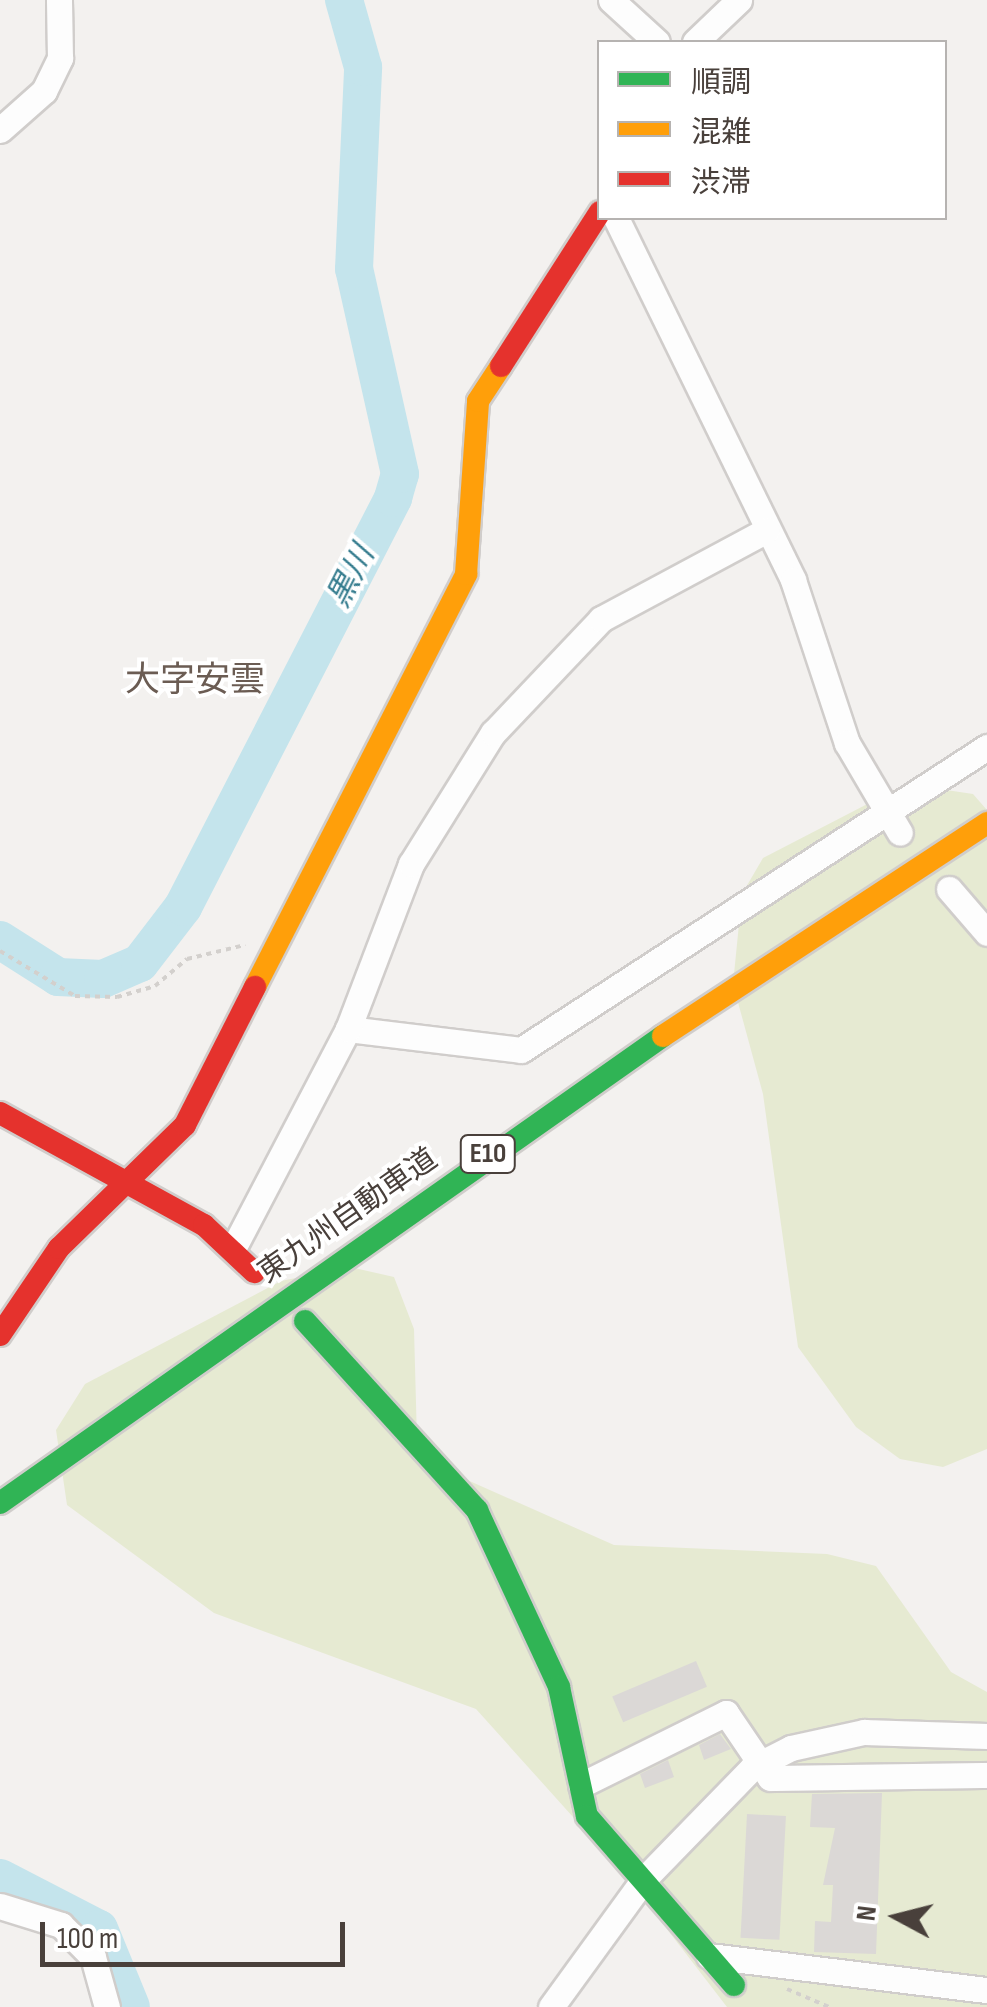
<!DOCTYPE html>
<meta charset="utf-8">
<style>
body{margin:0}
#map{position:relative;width:987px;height:2007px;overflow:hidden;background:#f3f1ef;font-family:"Sofia Sans Condensed","Noto Sans JP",sans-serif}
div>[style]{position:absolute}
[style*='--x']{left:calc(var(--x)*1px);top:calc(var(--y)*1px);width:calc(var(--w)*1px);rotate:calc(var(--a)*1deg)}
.green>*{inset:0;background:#e6ead2}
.river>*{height:38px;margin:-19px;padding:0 19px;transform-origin:19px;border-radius:19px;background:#c4e4ec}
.building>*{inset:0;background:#dbd8d6;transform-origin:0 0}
.path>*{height:4px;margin-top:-2px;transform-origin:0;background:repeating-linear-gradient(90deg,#d3d0cd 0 5px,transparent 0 10px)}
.roads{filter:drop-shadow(2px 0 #d0cdcb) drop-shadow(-2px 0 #d0cdcb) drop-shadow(0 2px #d0cdcb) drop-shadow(0 -2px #d0cdcb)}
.street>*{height:25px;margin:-12.5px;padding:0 12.5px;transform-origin:12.5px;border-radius:12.5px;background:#fdfdfd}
.fast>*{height:22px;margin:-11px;padding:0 11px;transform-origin:11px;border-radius:11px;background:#30b455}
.slow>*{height:22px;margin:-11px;padding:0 11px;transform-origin:11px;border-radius:11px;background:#ff9f0a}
.jam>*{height:22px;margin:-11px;padding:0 11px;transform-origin:11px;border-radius:11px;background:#e5322d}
span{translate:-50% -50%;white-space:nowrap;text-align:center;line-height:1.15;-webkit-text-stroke:8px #fff;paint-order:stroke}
.shield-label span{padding:2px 8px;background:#fff;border:2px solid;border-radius:8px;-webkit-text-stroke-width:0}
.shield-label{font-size:28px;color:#49403b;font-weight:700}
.street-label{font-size:30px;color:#49403b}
.water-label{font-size:32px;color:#337b8d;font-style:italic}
.quarter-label{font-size:35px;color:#6b5c53}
.legend{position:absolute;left:597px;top:40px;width:350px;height:180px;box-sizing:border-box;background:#fff;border:2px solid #b6b3b1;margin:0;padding:12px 18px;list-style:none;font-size:30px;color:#49403b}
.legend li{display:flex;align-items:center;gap:20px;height:50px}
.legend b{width:50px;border:2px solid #b6b3b1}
.north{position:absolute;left:847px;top:1867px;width:100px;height:100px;-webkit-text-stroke:8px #fff;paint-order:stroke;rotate:277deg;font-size:28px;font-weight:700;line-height:40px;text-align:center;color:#49403b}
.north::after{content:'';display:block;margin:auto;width:35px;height:45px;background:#49403b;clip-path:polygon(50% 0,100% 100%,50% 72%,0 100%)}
.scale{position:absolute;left:40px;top:1922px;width:305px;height:45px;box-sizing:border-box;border:5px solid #49403b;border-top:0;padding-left:12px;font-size:30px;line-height:35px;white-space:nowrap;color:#49403b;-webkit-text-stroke:8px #fff;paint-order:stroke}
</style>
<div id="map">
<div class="green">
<div style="clip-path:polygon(906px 784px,973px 794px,987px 810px,987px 1449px,943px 1467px,900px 1459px,856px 1427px,798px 1347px,763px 1094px,733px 984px,742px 894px,763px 858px)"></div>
<div style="clip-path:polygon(350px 1267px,394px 1277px,414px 1329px,417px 1440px,447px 1471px,614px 1545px,827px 1554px,876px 1566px,951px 1672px,987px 1692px,987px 2007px,727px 2007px,626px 1876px,476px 1709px,214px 1613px,67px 1505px,56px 1430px,85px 1384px,281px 1281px)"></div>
</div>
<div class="river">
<div style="--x:0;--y:940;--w:69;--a:32.5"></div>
<div style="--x:58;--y:977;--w:45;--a:2.5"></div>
<div style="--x:103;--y:979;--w:40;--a:-23.4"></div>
<div style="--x:140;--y:963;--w:71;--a:-52.5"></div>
<div style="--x:183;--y:907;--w:460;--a:-62.8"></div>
<div style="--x:393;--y:498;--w:25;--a:-74"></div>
<div style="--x:400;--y:474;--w:210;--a:-102.6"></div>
<div style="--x:354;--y:269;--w:202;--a:-87.4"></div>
<div style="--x:363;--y:67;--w:70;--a:-105.8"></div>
<div style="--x:0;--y:1878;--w:111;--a:27.3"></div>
<div style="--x:99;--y:1929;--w:84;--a:67.7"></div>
</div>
<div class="building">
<div style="left:696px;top:1661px;width:28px;height:91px;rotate:67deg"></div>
<div style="clip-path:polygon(720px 1734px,731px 1749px,704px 1760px,699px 1745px)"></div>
<div style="clip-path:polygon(668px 1760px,674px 1777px,645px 1788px,640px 1774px)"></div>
<div style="clip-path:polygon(882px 1793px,876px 1954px,814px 1952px,815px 1921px,831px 1922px,833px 1885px,823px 1885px,835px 1828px,810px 1827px,812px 1794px)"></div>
<div style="left:747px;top:1814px;width:39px;height:124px;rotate:3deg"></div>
</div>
<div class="path">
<div style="--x:0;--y:951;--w:87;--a:31"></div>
<div style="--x:75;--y:996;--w:42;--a:1.4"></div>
<div style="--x:117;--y:997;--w:40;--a:-16"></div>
<div style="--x:155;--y:986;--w:42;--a:-40.2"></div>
<div style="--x:187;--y:959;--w:60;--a:-13.6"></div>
<div style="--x:787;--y:1989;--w:46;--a:23.2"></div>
</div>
<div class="roads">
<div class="street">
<div style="--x:611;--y:0;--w:62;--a:42.4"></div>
<div style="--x:695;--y:42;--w:61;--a:-43.7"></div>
<div style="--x:0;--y:130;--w:59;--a:-41.6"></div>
<div style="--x:44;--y:91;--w:37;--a:-64"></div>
<div style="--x:60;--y:58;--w:58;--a:-91"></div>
<div style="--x:616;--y:218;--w:403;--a:63.9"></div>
<div style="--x:793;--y:580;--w:172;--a:71.7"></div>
<div style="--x:847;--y:743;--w:104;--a:59.5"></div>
<div style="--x:949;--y:889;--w:58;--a:49.2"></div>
<div style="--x:348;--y:1029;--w:174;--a:6.9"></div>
<div style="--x:521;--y:1050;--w:556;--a:-33.03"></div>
<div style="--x:234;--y:1247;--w:246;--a:-62.4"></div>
<div style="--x:348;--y:1029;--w:177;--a:-69.1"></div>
<div style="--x:411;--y:864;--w:155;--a:-58"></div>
<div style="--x:493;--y:733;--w:157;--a:-46.5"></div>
<div style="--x:601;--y:619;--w:188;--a:-28.2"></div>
<div style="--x:581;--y:1785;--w:162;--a:-26.4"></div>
<div style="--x:726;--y:1713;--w:78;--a:55.9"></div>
<div style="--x:770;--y:1778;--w:217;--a:-0.8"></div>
<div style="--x:0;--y:1906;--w:64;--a:17.3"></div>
<div style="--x:61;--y:1925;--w:45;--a:45"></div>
<div style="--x:93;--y:1957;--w:52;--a:74.4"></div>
<div style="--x:709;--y:1956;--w:280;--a:7"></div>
<div style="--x:551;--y:2007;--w:158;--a:-54"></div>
<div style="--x:644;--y:1879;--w:155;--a:-45.8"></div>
<div style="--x:752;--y:1768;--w:44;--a:-27.1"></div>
<div style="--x:791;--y:1748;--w:75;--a:-12.4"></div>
<div style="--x:864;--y:1732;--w:123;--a:1.9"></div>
</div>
<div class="fast">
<div style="--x:305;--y:1321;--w:256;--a:47.7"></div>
<div style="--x:477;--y:1510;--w:195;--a:65.1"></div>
<div style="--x:559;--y:1687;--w:132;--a:77.8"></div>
<div style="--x:587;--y:1816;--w:224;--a:49"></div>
<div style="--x:0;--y:1503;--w:811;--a:-35.16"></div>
</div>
<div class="slow">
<div style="--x:255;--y:987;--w:464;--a:-62.9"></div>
<div style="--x:466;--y:574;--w:173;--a:-86"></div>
<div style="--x:478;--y:401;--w:42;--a:-56.7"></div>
<div style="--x:663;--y:1036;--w:388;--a:-33.3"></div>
</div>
<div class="jam">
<div style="--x:501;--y:366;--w:183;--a:-57.3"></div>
<div style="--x:0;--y:1113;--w:233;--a:28.8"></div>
<div style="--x:204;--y:1225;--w:69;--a:43.2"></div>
<div style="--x:0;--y:1335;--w:105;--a:-55.9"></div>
<div style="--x:59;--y:1248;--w:176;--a:-44.3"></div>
<div style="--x:185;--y:1125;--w:155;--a:-63.1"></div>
</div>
</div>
<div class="shield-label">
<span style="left:488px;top:1154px">E10</span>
</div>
<div class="street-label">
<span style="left:348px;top:1216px;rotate:-35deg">東九州自動車道</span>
</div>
<div class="water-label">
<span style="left:352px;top:577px;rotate:-63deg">黒川</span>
</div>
<div class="quarter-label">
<span style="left:195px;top:681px">大字安雲</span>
</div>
<ul class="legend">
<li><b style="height:12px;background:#30b455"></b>順調</li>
<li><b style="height:12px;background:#ff9f0a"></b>混雑</li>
<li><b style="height:12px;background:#e5322d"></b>渋滞</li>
</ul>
<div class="north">N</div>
<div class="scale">100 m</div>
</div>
